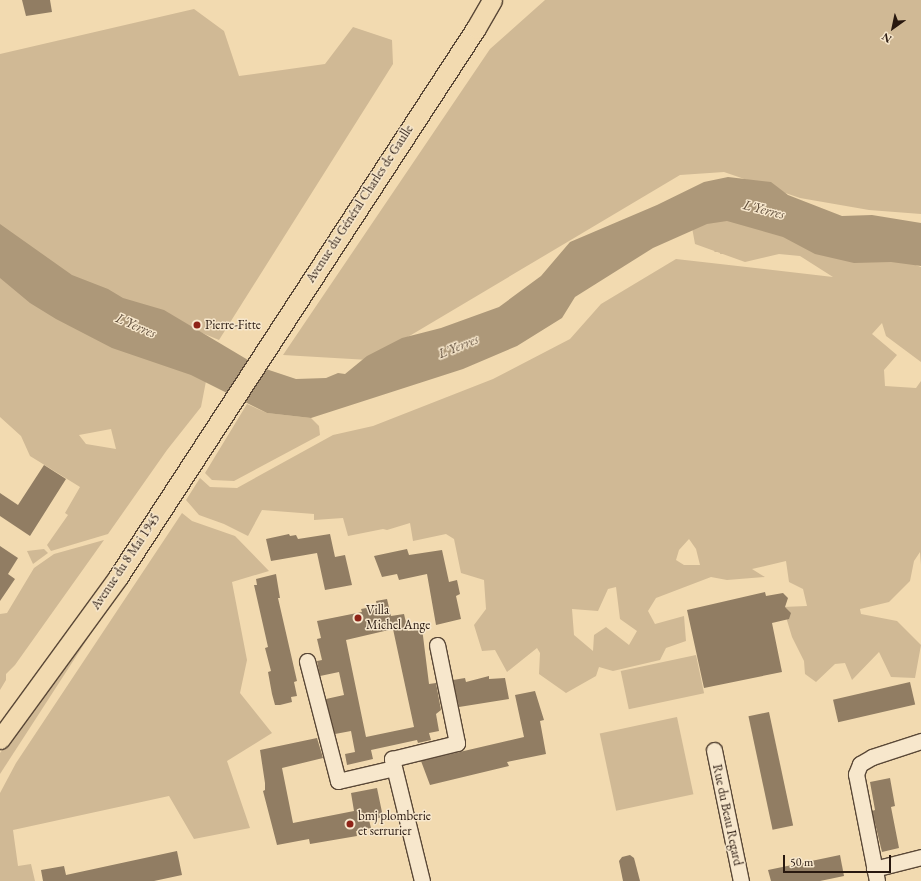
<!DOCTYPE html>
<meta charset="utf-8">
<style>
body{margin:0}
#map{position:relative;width:921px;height:881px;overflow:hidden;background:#f2dab0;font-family:"EB Garamond",serif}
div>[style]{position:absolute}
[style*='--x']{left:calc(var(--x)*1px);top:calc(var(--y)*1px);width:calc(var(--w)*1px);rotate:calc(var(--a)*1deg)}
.green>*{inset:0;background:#d0b995;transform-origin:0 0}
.water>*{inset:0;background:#ad9879}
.building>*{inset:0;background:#917d63;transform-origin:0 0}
.roads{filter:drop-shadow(1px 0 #5a4837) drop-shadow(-1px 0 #5a4837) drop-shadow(0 1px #5a4837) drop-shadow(0 -1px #5a4837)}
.minor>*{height:15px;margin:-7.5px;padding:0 7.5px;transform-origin:7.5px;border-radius:7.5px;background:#f7e7cc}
.major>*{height:19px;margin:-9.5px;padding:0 9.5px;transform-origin:9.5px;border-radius:9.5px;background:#f2dab0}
.dots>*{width:11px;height:11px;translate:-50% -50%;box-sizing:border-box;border:2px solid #f7e7cc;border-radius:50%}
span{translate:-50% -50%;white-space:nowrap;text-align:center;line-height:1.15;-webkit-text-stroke:3px #f7e7cc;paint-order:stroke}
.street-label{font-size:13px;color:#28180f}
.poi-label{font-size:13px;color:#28180f}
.left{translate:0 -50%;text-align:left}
.water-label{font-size:14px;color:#5d4b39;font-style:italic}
.north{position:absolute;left:873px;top:8px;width:40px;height:40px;-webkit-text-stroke:3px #f7e7cc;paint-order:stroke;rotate:213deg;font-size:11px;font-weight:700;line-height:16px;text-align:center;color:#28180f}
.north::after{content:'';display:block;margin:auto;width:14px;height:18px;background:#28180f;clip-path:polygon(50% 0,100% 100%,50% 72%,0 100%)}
.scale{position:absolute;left:783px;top:855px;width:108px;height:18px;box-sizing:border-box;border:2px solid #28180f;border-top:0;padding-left:5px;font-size:12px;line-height:14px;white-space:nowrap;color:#28180f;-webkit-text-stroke:3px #f7e7cc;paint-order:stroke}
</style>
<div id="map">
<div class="green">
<div style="clip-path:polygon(545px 0,921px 0,921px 214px,869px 210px,800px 198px,724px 172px,680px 175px,369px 360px,283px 355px,490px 49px)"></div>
<div style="clip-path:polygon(194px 9px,224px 31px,239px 76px,325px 64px,353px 27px,392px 40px,393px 64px,219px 340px,56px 272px,0 234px,0 54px)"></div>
<div style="clip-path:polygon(evenodd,725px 216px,872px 249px,921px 267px,921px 362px,886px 336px,882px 323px,872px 334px,897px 355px,884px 370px,885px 386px,916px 388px,921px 381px,921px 565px,920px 552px,914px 561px,910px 581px,889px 602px,860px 609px,861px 614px,897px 621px,921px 645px,915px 678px,891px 677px,879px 652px,852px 680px,845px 663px,835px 664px,816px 682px,805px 674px,804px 661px,792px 637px,783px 607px,807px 606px,803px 589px,789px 582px,786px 561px,752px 569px,765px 577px,727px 580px,711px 577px,656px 598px,648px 611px,655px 624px,684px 616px,686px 641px,666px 648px,660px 660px,613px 671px,599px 667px,596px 676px,566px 693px,539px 674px,540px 653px,537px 648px,507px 672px,495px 650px,482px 651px,474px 625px,486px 609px,484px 580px,461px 573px,454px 539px,446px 534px,413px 541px,410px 523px,387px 530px,383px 529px,348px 536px,343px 518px,314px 520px,314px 514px,262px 510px,248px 536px,224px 524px,199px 515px,186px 500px,200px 478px,210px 487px,237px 488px,333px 435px,373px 426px,493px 379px,570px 339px,601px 304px,676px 259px,833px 277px,800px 256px,779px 254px,745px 262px,695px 244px,691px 222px,725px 216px,689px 539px,696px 549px,700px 565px,684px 565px,676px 560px,679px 550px,689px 539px,725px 216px,616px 587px,620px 619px,637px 631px,629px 645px,606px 627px,594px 635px,593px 651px,574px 635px,572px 609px,598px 611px,608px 589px,616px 587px)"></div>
<div style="clip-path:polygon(evenodd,0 266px,207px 376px,201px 407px,167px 450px,108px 534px,51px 551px,47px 545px,68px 515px,65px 513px,80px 487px,30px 456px,21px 436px,0 417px,0 266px,111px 429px,116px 449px,86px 444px,79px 435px,111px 429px)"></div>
<div style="clip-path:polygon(247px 404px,267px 413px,311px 418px,319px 426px,320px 435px,234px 481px,212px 480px,205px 473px)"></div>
<div style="clip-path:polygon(182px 513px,192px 521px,235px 536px,269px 571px,232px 582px,247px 660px,240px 693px,272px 733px,227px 761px,250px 828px,194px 839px,169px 796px,13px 830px,18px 866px,31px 864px,35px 881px,0 881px,0 793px,16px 763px)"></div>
<div style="clip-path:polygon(104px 540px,15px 665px,6px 674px,6px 680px,0 690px,0 614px,7px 613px,34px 568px,54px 554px)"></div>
<div style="clip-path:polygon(44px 549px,48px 553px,33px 564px,27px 551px)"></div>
<div style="clip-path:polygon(100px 617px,101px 618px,0 774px,0 753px)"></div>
<div style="left:696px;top:655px;width:39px;height:77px;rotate:78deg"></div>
<div style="left:677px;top:717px;width:79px;height:79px;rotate:78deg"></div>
</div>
<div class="water">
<div style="clip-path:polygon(728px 177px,771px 182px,788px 195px,842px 216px,872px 215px,921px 223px,921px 266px,891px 262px,854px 263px,815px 254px,783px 237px,727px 221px,707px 224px,653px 248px,575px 297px,562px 318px,517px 346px,463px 369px,311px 418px,267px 413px,191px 375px,112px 348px,56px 319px,30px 303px,0 278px,0 224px,72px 275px,108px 289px,123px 298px,164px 310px,260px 367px,296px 379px,326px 378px,338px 373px,345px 374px,367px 356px,402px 338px,441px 328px,499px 307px,541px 276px,570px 242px,657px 205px,704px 182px)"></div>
</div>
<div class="building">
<div style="clip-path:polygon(22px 0,50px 0,52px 12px,26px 16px)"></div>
<div style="clip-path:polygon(44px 465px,66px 479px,30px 536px,0 516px,0 493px,18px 505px)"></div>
<div style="clip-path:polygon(289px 534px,290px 536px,296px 535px,298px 539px,330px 534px,335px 557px,345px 555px,352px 585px,325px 590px,317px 553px,271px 561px,266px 539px)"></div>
<div style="clip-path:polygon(0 546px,18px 558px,8px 574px,15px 579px,0 601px)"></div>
<div style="clip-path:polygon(407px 549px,409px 555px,442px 550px,449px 582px,457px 580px,460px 594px,456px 596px,461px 619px,436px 625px,427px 574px,399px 580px,397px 574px,382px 577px,374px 556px)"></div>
<div style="clip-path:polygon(276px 574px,280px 598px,278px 598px,297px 681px,294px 682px,297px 696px,291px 697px,292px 702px,280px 705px,275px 705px,272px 694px,268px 672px,271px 671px,265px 648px,268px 647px,254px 585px,257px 585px,256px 579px)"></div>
<div style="clip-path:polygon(765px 592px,766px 596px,783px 593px,788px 598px,785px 607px,791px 613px,789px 619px,772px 623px,782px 672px,704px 688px,687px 610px)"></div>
<div style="clip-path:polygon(evenodd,387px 599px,391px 616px,404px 614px,408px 631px,422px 628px,429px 684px,436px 683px,441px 710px,436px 714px,439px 731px,429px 733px,431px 740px,418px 743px,417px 740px,371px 750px,373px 759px,347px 765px,345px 754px,355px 752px,351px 731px,335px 734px,326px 699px,344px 695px,339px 672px,320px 676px,317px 661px,322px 660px,317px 639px,321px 638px,317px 621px,362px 612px,361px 609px,377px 606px,376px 601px,387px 599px,393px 629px,414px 727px,366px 737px,346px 640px,393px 629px)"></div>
<div style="clip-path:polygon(489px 676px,489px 679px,505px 678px,509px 699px,459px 707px,453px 680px,465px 678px,466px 682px)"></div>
<div style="left:910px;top:682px;width:23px;height:79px;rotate:77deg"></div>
<div style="clip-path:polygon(535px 691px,544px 720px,540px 721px,546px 754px,507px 762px,509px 766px,430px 785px,421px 761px,524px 737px,515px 695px)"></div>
<div style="left:769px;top:712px;width:116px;height:21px;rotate:78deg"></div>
<div style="clip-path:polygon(317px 738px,323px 758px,282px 768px,293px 823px,354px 811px,351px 793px,377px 788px,383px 817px,369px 820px,371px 828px,356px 831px,357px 836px,310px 844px,309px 839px,277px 845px,263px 791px,265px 790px,265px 783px,260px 750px)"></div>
<div style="clip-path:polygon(890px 778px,895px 806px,891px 807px,899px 848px,882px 852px,872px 811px,875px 810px,870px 782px)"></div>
<div style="clip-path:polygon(177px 851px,182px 875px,154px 881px,43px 881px,41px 870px,64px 866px,66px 875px)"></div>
<div style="clip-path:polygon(630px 855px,634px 858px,640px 881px,623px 881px,619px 861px,622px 857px)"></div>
<div style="clip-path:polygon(840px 855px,844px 876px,820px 881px,771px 881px,768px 870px)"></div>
</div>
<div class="roads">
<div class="minor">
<div style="--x:307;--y:661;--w:124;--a:75.5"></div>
<div style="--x:338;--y:781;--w:57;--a:-13.1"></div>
<div style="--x:714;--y:750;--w:134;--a:78.4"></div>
<div style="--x:874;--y:869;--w:49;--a:-14.3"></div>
<div style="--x:422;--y:881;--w:126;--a:-103.8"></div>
<div style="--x:392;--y:759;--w:67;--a:-13.8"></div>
<div style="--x:457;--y:743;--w:100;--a:-101.5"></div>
<div style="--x:877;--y:881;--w:109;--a:-101.1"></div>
<div style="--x:856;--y:774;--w:11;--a:-68"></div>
<div style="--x:860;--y:764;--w:14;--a:-30"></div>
<div style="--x:872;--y:757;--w:52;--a:-18.1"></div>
</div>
<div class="major">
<div style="--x:0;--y:739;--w:200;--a:-53.9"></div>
<div style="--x:118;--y:577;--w:655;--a:-56.89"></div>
<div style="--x:476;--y:28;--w:32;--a:-60"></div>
</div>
</div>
<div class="dots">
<div style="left:197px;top:325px;background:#8f2418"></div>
<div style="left:358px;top:618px;background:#8f2418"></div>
<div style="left:350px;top:824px;background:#8f2418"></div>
</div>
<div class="street-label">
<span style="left:360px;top:204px;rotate:-57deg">Avenue du Général Charles de Gaulle</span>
<span style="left:126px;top:562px;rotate:-56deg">Avenue du 8 Mai 1945</span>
<span style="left:727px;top:815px;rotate:78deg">Rue du Beau Regard</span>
</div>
<div class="poi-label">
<span class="left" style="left:205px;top:325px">Pierre-Fitte</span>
<span class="left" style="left:366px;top:618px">Villa<br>Michel Ange</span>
<span class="left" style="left:358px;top:824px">bmj plomberie<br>et serrurier</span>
</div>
<div class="water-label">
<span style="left:764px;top:209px;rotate:14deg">L'Yerres</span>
<span style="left:136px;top:325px;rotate:23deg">L'Yerres</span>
<span style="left:458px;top:346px;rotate:-22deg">L'Yerres</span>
</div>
<div class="north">N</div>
<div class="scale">50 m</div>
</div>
